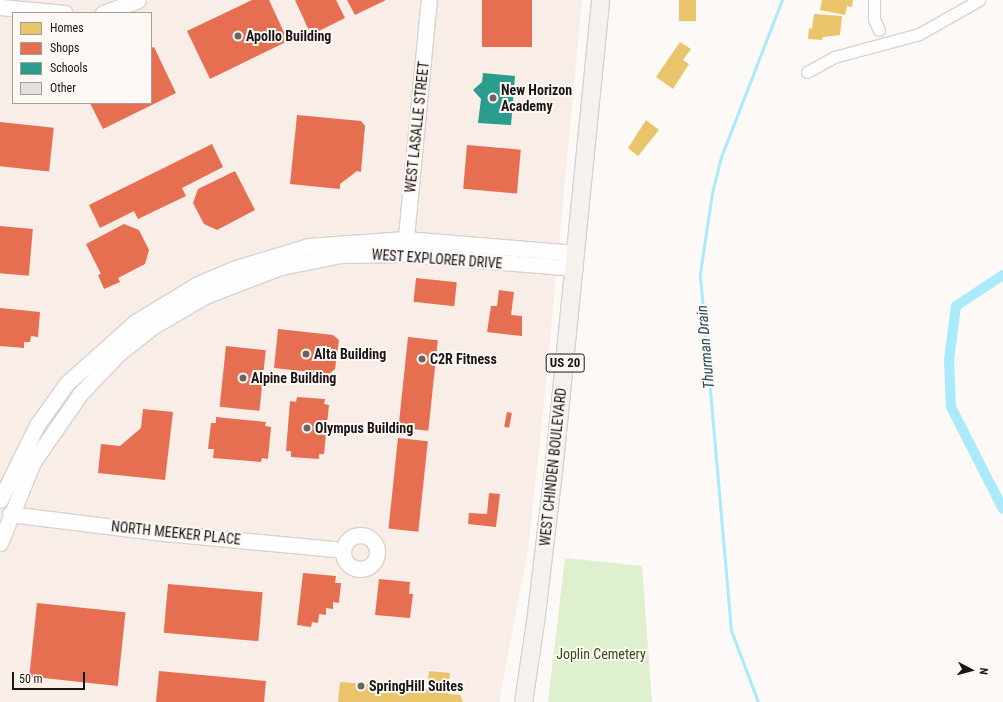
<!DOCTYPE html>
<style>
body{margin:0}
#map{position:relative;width:1003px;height:702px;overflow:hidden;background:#fcf9f7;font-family:"Roboto Condensed",sans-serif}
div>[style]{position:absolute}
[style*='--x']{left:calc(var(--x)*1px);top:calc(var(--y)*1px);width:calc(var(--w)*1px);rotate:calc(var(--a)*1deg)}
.built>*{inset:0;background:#f8ede7}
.green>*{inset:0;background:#def0ce}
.homes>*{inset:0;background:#e9c46a;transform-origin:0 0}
.shops>*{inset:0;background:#e76f51;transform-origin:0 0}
.schools>*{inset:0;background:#2a9d8f}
.stream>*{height:3px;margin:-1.5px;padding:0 1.5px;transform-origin:1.5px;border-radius:1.5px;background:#a9ebfa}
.canal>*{height:10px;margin:-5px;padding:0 5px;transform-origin:5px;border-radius:5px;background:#a9ebfa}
.building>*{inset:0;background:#e4e0dd;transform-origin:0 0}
.roads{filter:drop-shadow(1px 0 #d7d3d1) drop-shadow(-1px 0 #d7d3d1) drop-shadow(0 1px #d7d3d1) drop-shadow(0 -1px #d7d3d1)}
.street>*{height:11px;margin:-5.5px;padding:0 5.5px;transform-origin:5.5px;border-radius:5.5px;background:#fffefe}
.secondary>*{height:15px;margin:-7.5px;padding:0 7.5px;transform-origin:7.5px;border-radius:7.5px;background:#fffefe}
.secondary>.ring{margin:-7.5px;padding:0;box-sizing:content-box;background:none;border:15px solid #fffefe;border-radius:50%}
.primary>*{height:17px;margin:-8.5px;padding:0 8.5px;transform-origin:8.5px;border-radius:8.5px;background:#f7f1ee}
.dots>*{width:11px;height:11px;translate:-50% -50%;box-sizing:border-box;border:2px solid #fef8f5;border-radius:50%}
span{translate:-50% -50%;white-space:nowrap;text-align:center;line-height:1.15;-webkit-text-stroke:4px #fef8f5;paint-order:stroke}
.shield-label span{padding:1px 3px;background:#fef8f5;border:1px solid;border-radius:3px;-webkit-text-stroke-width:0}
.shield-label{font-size:13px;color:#1b1614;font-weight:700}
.poi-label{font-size:14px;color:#1b1614;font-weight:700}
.left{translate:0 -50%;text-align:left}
.street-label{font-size:14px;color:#1b1614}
.park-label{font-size:14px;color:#315210}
.water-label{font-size:15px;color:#234e58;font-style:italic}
.legend{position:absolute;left:12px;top:12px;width:140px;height:92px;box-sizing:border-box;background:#fef8f5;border:1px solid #a39e9b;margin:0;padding:5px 7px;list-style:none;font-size:12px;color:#1b1614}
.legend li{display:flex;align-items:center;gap:8px;height:20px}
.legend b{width:20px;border:1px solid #a39e9b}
.north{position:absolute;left:951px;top:650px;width:40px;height:40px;-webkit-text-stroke:3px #fef8f5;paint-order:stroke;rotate:96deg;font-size:11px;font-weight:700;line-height:16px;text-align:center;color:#1b1614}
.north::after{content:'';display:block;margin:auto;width:14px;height:18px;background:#1b1614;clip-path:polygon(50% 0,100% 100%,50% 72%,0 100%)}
.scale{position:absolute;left:12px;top:672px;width:73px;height:18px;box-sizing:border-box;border:2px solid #1b1614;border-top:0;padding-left:5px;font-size:12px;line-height:14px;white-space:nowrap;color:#1b1614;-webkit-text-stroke:3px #fef8f5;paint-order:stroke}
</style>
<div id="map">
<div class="built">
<div style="clip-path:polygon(evenodd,0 0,582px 0,543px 414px,528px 549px,499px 702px,0 702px,0 0,13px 13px,151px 13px,151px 103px,13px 103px,13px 13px)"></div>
</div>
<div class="green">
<div style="clip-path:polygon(565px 558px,642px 566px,652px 702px,548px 702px)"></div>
</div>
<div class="homes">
<div style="left:679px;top:0;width:17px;height:21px"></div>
<div style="clip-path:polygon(822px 0,853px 0,852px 7px,847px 6px,845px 15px,820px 10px)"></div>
<div style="clip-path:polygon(814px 14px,842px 16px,840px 35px,823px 37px,822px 40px,808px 39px,809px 28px,812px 29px)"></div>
<div style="clip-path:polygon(680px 42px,691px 49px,683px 60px,689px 64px,673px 89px,656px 77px)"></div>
<div style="clip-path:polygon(646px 120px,659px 130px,638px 156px,628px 148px)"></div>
<div style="clip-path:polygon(429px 671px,450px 673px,448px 694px,460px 695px,463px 702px,338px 702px,340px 682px,427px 689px)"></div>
</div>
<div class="shops">
<div style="clip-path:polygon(252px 0,269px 0,288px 41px,210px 79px,187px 31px)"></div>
<div style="clip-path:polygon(295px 0,336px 0,345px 18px,311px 35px)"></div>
<div style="clip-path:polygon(347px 0,386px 0,355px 15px)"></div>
<div style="left:482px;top:0;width:50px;height:47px"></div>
<div style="clip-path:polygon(154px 47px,176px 93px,103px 129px,90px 103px,151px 103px,151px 48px)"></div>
<div style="clip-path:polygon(297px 115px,361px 121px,365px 126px,361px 172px,357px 171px,340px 184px,340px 189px,290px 184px)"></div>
<div style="left:0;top:122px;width:54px;height:44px;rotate:6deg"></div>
<div style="clip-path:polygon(212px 144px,223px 167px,182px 188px,186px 196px,138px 219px,134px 211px,100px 228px,89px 205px)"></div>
<div style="left:467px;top:145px;width:54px;height:44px;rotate:5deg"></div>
<div style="clip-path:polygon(235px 171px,255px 210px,217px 230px,204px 224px,193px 203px,198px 189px)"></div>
<div style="clip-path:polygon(124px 224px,139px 230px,149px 250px,145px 264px,118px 278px,120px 282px,104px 289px,98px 275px,101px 274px,86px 244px)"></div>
<div style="left:0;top:226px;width:33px;height:47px;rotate:5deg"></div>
<div style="left:416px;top:278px;width:41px;height:24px;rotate:6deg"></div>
<div style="clip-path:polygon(499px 290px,514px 292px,511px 315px,522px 316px,522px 336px,487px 332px,491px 306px,497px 306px)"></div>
<div style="clip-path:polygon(0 308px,40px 312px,38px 337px,31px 336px,30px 342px,24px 342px,24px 348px,0 346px)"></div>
<div style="clip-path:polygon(278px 329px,333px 335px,339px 340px,335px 369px,329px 374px,274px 368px)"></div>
<div style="left:408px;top:337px;width:30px;height:91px;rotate:6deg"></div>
<div style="left:226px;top:346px;width:40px;height:61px;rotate:6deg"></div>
<div style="clip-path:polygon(297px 397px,325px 399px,324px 404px,329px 405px,324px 454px,319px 454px,319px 459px,291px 457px,291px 451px,286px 451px,290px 401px,296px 402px)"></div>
<div style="clip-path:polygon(143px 409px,173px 412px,165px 480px,98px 473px,101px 444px,120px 446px,141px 428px)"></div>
<div style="left:507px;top:412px;width:5px;height:15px;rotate:11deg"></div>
<div style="clip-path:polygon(216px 417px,266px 422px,265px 426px,271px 427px,268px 459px,262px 458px,261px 462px,213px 458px,214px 449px,208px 449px,211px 423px,216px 423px)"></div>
<div style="left:398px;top:438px;width:30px;height:91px;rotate:6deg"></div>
<div style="clip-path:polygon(489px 493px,500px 494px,496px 527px,468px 524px,469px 513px,487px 514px)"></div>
<div style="clip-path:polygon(303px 573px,336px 576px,335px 583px,341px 583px,339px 603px,333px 602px,333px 609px,326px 608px,326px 615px,319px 614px,318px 623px,312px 622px,311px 627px,297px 625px)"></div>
<div style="clip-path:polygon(379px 579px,410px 582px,409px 594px,413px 594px,410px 618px,375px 615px)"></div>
<div style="left:168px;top:584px;width:95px;height:49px;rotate:5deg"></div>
<div style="left:37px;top:603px;width:89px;height:74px;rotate:6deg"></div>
<div style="clip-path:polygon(159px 671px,266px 681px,264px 702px,156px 702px)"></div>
</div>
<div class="schools">
<div style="clip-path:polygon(483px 73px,515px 76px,511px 125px,478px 123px,481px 99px,473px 90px,482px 82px)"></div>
</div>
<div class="stream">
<div style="--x:758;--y:702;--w:77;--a:-110.6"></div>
<div style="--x:731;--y:630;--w:358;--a:-95"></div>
<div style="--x:700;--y:273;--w:81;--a:-81.5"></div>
<div style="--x:712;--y:193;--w:37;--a:-76"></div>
<div style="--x:721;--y:157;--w:168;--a:-68.8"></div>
</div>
<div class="canal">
<div style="--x:1003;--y:275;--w:56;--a:146.6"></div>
<div style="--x:956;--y:306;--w:54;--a:97.4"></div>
<div style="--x:949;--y:360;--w:47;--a:87.6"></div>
<div style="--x:951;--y:407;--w:114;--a:63"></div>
</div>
<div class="building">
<div style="left:639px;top:654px;width:10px;height:10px;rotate:6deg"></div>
</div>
<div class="roads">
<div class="street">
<div style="--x:874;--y:0;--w:19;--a:90"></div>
<div style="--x:874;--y:19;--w:12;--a:66"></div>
<div style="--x:807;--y:72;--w:31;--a:-29"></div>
<div style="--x:834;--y:57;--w:88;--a:-15.1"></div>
<div style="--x:919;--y:34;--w:69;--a:-29.5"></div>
</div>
<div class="secondary">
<div style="--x:0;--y:7;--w:65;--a:5.3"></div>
<div style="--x:103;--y:13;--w:37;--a:-20"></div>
<div style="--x:405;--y:247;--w:248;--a:-84.5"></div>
<div style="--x:0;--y:500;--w:84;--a:-63.7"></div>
<div style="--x:37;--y:425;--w:52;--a:-54.5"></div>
<div style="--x:67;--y:383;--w:90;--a:-41.8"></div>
<div style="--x:134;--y:323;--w:75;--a:-31.4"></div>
<div style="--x:198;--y:284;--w:38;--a:-23"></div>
<div style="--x:233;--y:269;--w:78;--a:-17"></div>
<div style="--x:308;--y:246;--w:97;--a:-4.1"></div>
<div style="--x:405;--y:239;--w:171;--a:4.7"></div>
<div style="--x:10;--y:514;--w:145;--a:7.1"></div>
<div style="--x:154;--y:532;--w:190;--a:5.4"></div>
<div class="ring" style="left:343px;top:535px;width:19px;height:19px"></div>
<div style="--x:0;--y:543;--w:87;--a:-67.8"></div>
<div style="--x:33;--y:462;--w:83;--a:-55.3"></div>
<div style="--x:80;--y:394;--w:57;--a:-46.4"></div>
<div style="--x:119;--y:353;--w:42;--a:-38.2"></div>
<div style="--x:152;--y:327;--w:61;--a:-30.3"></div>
<div style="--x:205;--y:296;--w:81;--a:-20.9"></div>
<div style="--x:281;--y:267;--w:60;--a:-11.5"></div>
<div style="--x:340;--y:255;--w:64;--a:-0.9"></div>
<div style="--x:404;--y:254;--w:171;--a:4.7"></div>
</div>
<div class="primary">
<div style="--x:523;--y:702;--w:81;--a:-81.5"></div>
<div style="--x:535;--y:622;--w:151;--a:-83.2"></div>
<div style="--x:553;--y:472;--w:474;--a:-84.3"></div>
</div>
</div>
<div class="dots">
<div style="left:238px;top:36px;background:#6a6563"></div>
<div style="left:493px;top:98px;background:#6a6563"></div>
<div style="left:306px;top:354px;background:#6a6563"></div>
<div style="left:422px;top:359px;background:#6a6563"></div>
<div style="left:243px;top:378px;background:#6a6563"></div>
<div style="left:307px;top:428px;background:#6a6563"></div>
<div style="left:361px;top:686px;background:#6a6563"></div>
</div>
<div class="shield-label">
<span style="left:565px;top:363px">US 20</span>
</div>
<div class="poi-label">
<span class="left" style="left:246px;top:36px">Apollo Building</span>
<span class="left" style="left:501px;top:98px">New Horizon<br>Academy</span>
<span class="left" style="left:314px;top:354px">Alta Building</span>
<span class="left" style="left:430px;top:359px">C2R Fitness</span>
<span class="left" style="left:251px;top:378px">Alpine Building</span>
<span class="left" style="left:315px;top:428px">Olympus Building</span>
<span class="left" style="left:369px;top:686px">SpringHill Suites</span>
</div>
<div class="street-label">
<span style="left:417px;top:127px;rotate:-84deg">WEST LASALLE STREET</span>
<span style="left:437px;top:259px;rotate:4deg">WEST EXPLORER DRIVE</span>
<span style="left:553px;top:467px;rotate:-84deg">WEST CHINDEN BOULEVARD</span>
<span style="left:176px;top:533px;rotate:6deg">NORTH MEEKER PLACE</span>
</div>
<div class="park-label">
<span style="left:601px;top:654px">Joplin Cemetery</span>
</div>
<div class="water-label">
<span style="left:706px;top:347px;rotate:-95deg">Thurman Drain</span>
</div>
<ul class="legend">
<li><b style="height:11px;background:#e9c46a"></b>Homes</li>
<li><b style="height:11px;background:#e76f51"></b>Shops</li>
<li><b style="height:11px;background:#2a9d8f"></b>Schools</li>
<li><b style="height:11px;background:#e4e0dd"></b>Other</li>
</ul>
<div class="north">N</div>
<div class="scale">50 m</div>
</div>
